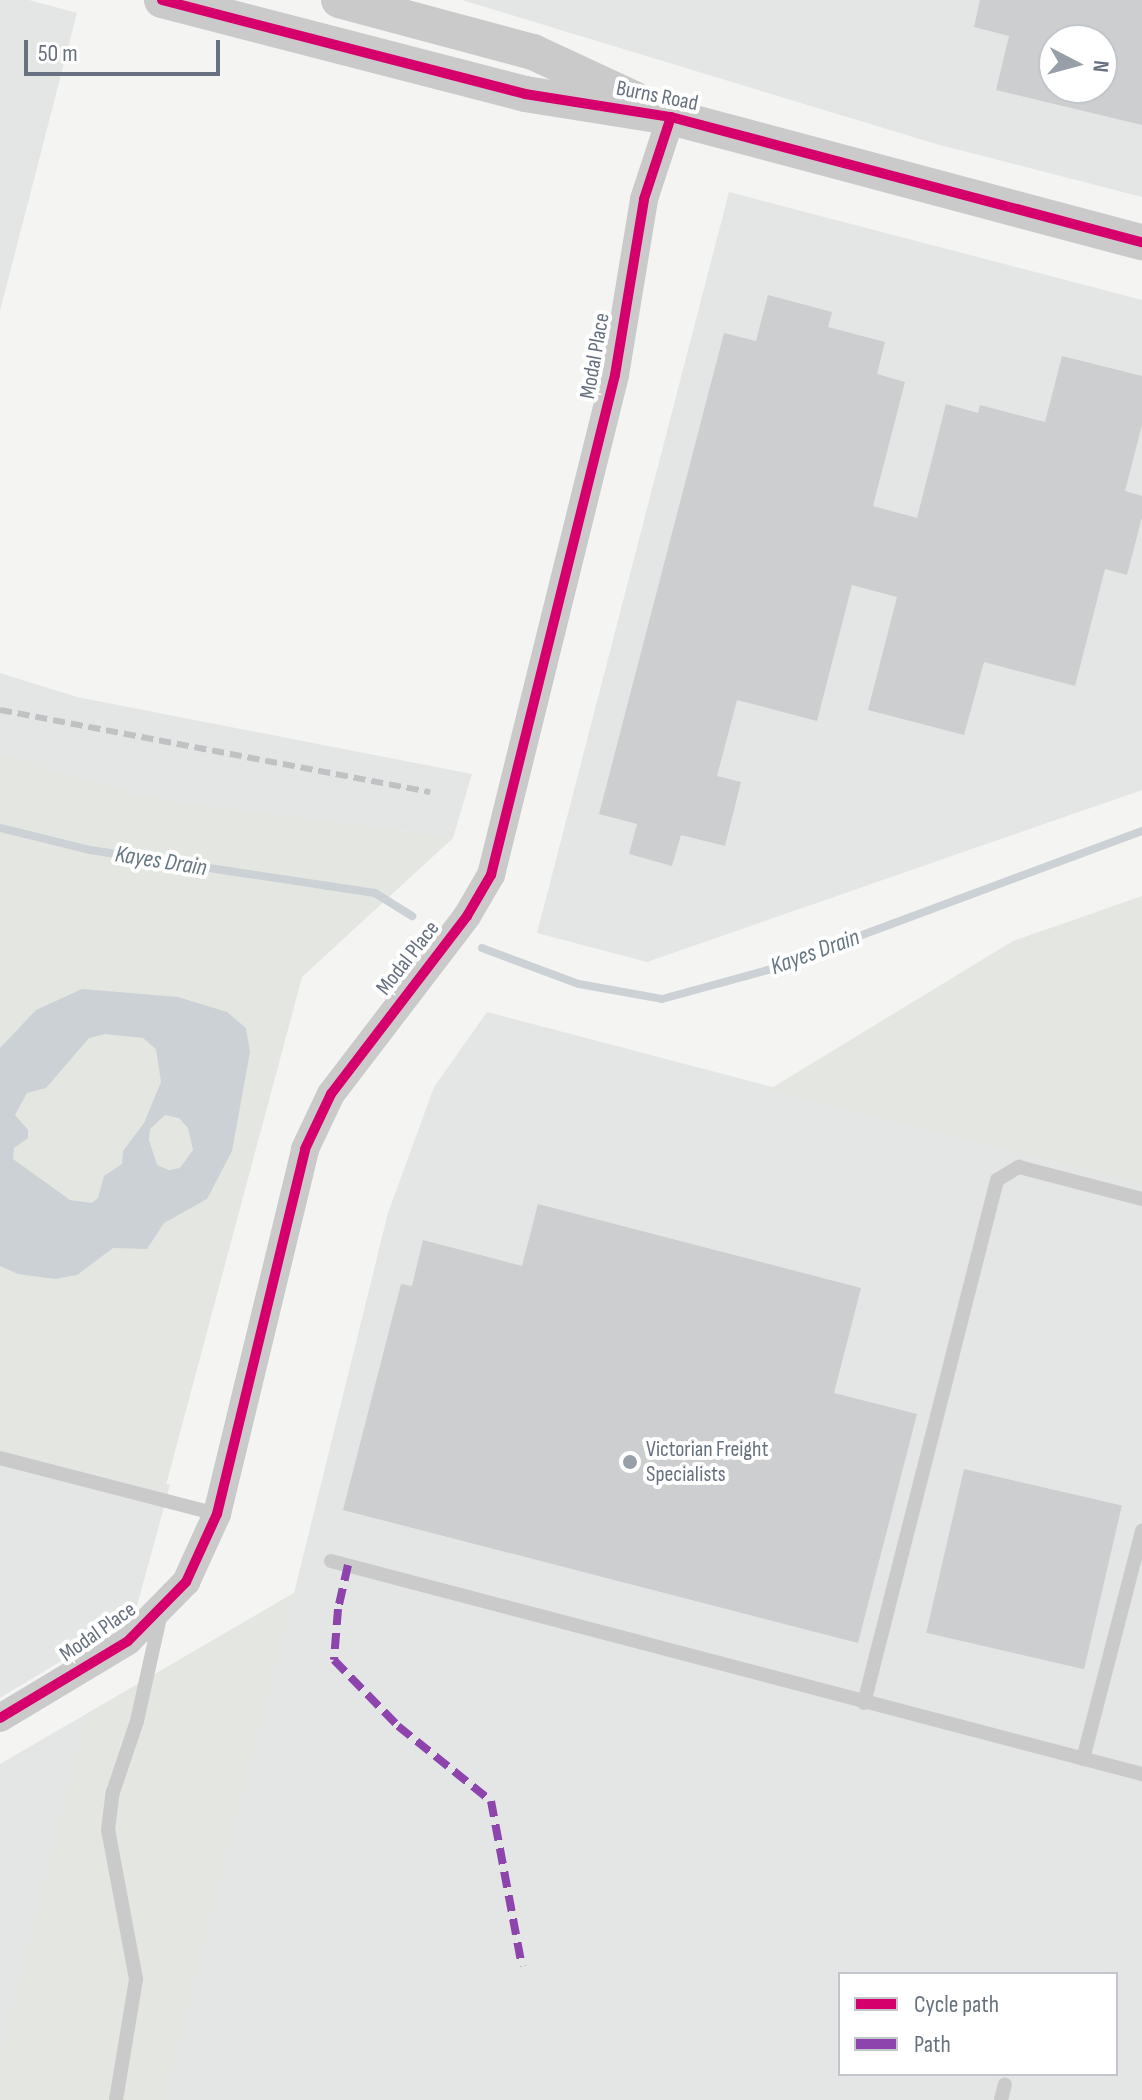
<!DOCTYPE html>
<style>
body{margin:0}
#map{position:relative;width:1142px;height:2100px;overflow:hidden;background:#f4f4f3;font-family:"Sofia Sans Condensed",sans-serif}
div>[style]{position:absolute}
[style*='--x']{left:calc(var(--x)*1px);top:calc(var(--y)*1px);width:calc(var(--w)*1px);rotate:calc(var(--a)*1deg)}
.built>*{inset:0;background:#e4e5e5}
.green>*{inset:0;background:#e3e6e1}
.water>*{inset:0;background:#ccd1d5}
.stream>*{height:8px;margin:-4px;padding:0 4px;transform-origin:4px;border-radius:4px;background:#ccd1d5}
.building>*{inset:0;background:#cdcecf;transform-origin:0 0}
.service>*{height:14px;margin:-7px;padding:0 7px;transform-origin:7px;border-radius:7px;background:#cacacb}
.minor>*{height:28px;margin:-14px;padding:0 14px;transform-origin:14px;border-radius:14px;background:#cacacb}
.tertiary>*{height:36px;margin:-18px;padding:0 18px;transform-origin:18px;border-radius:18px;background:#cacacb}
.rail>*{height:6px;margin-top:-3px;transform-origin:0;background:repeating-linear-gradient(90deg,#c0c1c2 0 12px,transparent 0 18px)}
.quiet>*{height:8px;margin-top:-4px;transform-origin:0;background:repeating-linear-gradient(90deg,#8e44ad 0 16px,transparent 0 24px)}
.cycleway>*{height:10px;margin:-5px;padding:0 5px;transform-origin:5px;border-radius:5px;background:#d6006c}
.dots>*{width:22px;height:22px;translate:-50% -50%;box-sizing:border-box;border:4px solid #fff;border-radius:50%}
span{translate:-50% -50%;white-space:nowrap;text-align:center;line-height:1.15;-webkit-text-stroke:8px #fff;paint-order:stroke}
.street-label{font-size:22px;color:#67717f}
.poi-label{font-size:22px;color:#67717f}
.left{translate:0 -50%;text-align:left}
.water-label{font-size:24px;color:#687883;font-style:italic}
.legend{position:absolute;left:838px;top:1972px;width:280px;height:104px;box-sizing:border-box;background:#fff;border:2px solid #c2c6cc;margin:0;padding:10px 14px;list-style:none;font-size:24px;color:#67717f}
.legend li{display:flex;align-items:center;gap:16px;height:40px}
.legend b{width:40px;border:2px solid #c2c6cc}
.north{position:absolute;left:1038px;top:24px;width:80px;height:80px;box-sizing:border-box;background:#fff;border:2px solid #c2c6cc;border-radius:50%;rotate:96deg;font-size:22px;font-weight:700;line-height:32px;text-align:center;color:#67717f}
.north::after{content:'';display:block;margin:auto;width:28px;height:36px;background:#989fa8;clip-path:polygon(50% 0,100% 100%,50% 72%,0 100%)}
.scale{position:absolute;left:24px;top:40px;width:196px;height:36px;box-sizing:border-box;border:4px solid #67717f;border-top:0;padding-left:10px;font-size:24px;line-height:28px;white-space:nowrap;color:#67717f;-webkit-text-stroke:6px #fff;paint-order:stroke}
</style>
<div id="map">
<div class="built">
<div style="clip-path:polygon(0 0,29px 0,77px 13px,0 311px)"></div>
<div style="clip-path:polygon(evenodd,462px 0,1142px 0,1142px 197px,936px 144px,462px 0,1054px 40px,1102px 40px,1102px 88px,1054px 88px,1054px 40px)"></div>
<div style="clip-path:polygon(729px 192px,1142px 300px,1142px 790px,647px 962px,537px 933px)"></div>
<div style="clip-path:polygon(0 673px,77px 697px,472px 774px,453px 838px,144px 797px,0 754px)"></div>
<div style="clip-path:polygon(evenodd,487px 1012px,1142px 1184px,1142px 2100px,0 2100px,0 1764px,294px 1593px,388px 1213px,434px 1087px,487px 1012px,840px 1974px,1116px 1974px,1116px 2074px,840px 2074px,840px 1974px)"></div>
<div style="clip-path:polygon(0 1441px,170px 1485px,134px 1617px,0 1698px)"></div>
</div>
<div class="green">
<div style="clip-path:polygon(0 754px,144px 797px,453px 838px,302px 977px,162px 1500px,0 1452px)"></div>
<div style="clip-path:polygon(1142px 896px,1142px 1184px,770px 1089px,1013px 941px)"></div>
<div style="clip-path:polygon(294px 1593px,164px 2100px,0 2100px,0 2058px,86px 1715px)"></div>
</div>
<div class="water">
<div style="clip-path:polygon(evenodd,82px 989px,178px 997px,227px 1012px,246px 1028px,250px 1052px,232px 1151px,207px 1199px,164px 1223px,147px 1249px,113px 1248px,77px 1275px,55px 1279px,18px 1274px,0 1266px,0 1048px,36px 1010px,82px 989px,105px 1034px,143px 1038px,156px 1049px,161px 1082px,144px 1123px,123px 1151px,122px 1164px,104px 1176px,98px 1198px,92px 1203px,70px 1200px,13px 1159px,14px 1148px,28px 1138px,28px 1130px,15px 1115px,27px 1093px,46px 1088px,89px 1038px,105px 1034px,82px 989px,165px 1115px,179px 1118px,188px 1128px,193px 1150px,180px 1168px,169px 1170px,157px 1165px,149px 1140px,150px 1129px,165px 1115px)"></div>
</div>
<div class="stream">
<div style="--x:0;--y:828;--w:93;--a:13.7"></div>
<div style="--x:90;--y:850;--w:288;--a:8.6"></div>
<div style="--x:375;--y:893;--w:44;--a:31.9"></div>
<div style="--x:482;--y:948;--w:103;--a:20.4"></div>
<div style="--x:579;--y:984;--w:84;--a:10.2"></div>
<div style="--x:662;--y:999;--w:110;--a:-15.3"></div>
<div style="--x:768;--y:970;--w:399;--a:-20.4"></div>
</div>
<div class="building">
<div style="clip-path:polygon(evenodd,980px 0,1142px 0,1142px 125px,996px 90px,1009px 36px,974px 27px,980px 0,1054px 40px,1102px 40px,1102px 88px,1054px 88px,1054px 40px)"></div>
<div style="clip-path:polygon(768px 295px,832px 312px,828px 327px,885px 342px,877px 374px,905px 382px,873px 506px,917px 518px,946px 404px,978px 413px,980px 405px,1045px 422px,1062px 356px,1142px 376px,1142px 425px,1125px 491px,1142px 496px,1142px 517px,1127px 575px,1105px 569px,1075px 686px,984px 662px,964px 735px,868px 710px,897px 597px,852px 585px,817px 721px,737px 700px,717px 776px,741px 782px,725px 846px,681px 835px,672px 866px,629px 854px,637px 824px,599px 814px,724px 333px,756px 341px)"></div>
<div style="clip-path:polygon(538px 1204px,861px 1288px,834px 1393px,917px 1414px,858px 1643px,343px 1510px,401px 1284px,412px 1286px,423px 1240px,522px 1266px)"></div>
<div style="left:964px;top:1469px;width:162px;height:168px;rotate:13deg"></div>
</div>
<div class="service">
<div style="--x:0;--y:1458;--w:224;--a:14.5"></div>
<div style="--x:331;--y:1561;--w:839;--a:14.72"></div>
<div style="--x:864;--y:1703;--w:540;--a:-75.73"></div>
<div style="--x:997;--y:1180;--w:26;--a:-31"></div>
<div style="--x:1019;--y:1167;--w:127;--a:14.6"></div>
<div style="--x:1083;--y:1759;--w:236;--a:-75.5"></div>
<div style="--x:116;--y:2100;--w:123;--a:-80.6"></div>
<div style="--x:136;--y:1979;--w:152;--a:-100.6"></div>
<div style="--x:108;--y:1830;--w:38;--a:-83"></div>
<div style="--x:113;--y:1792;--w:75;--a:-71.3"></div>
<div style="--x:137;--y:1721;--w:107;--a:-77.5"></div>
<div style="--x:1001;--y:2100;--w:16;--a:-76"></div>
</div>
<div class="minor">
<div style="--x:0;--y:1718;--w:149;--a:-31"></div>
<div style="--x:128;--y:1641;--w:83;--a:-45.5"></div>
<div style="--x:186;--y:1582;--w:75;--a:-65.5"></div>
<div style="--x:217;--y:1514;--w:375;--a:-76.4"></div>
<div style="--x:305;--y:1149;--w:61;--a:-64.7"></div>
<div style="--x:331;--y:1094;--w:224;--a:-52.6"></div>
<div style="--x:467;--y:916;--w:48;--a:-59.7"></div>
<div style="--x:491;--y:875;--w:515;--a:-76.07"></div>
<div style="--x:615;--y:375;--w:178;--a:-80.6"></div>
<div style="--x:644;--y:199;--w:86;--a:-71.8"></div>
</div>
<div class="tertiary">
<div style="--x:162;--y:0;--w:375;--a:14.5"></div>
<div style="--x:525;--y:94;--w:148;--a:9"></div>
<div style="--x:671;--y:117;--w:487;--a:14.9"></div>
<div style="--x:339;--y:0;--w:201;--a:15"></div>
<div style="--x:533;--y:52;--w:111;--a:25"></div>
</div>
<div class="rail">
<div style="--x:0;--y:710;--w:438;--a:10.8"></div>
</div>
<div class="quiet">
<div style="--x:348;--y:1565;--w:45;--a:102.8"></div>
<div style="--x:338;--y:1609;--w:51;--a:94.5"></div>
<div style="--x:334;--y:1660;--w:92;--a:45.9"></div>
<div style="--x:398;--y:1726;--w:119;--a:38.9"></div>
<div style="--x:491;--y:1801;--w:168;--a:79.4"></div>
</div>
<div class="cycleway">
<div style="--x:162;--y:0;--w:375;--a:14.5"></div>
<div style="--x:525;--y:94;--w:148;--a:9"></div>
<div style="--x:671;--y:117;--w:487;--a:14.9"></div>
<div style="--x:0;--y:1718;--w:149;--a:-31"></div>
<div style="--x:128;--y:1641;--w:83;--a:-45.5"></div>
<div style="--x:186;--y:1582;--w:75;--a:-65.5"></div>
<div style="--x:217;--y:1514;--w:375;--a:-76.4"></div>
<div style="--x:305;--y:1149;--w:61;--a:-64.7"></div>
<div style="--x:331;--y:1094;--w:224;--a:-52.6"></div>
<div style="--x:467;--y:916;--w:48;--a:-59.7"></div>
<div style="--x:491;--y:875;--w:515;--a:-76.07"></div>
<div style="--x:615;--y:375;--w:178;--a:-80.6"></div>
<div style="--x:644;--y:199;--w:86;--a:-71.8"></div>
</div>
<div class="dots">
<div style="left:630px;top:1462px;background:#989fa8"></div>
</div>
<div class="street-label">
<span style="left:657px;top:96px;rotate:11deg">Burns Road</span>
<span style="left:595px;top:356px;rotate:-80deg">Modal Place</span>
<span style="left:408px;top:958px;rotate:-52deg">Modal Place</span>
<span style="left:98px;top:1632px;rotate:-35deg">Modal Place</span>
</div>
<div class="poi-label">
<span class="left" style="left:646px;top:1462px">Victorian Freight<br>Specialists</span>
</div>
<div class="water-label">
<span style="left:161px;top:861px;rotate:9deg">Kayes Drain</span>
<span style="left:815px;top:952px;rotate:-20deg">Kayes Drain</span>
</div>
<ul class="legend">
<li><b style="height:10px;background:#d6006c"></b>Cycle path</li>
<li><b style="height:10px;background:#8e44ad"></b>Path</li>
</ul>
<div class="north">N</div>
<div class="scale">50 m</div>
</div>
